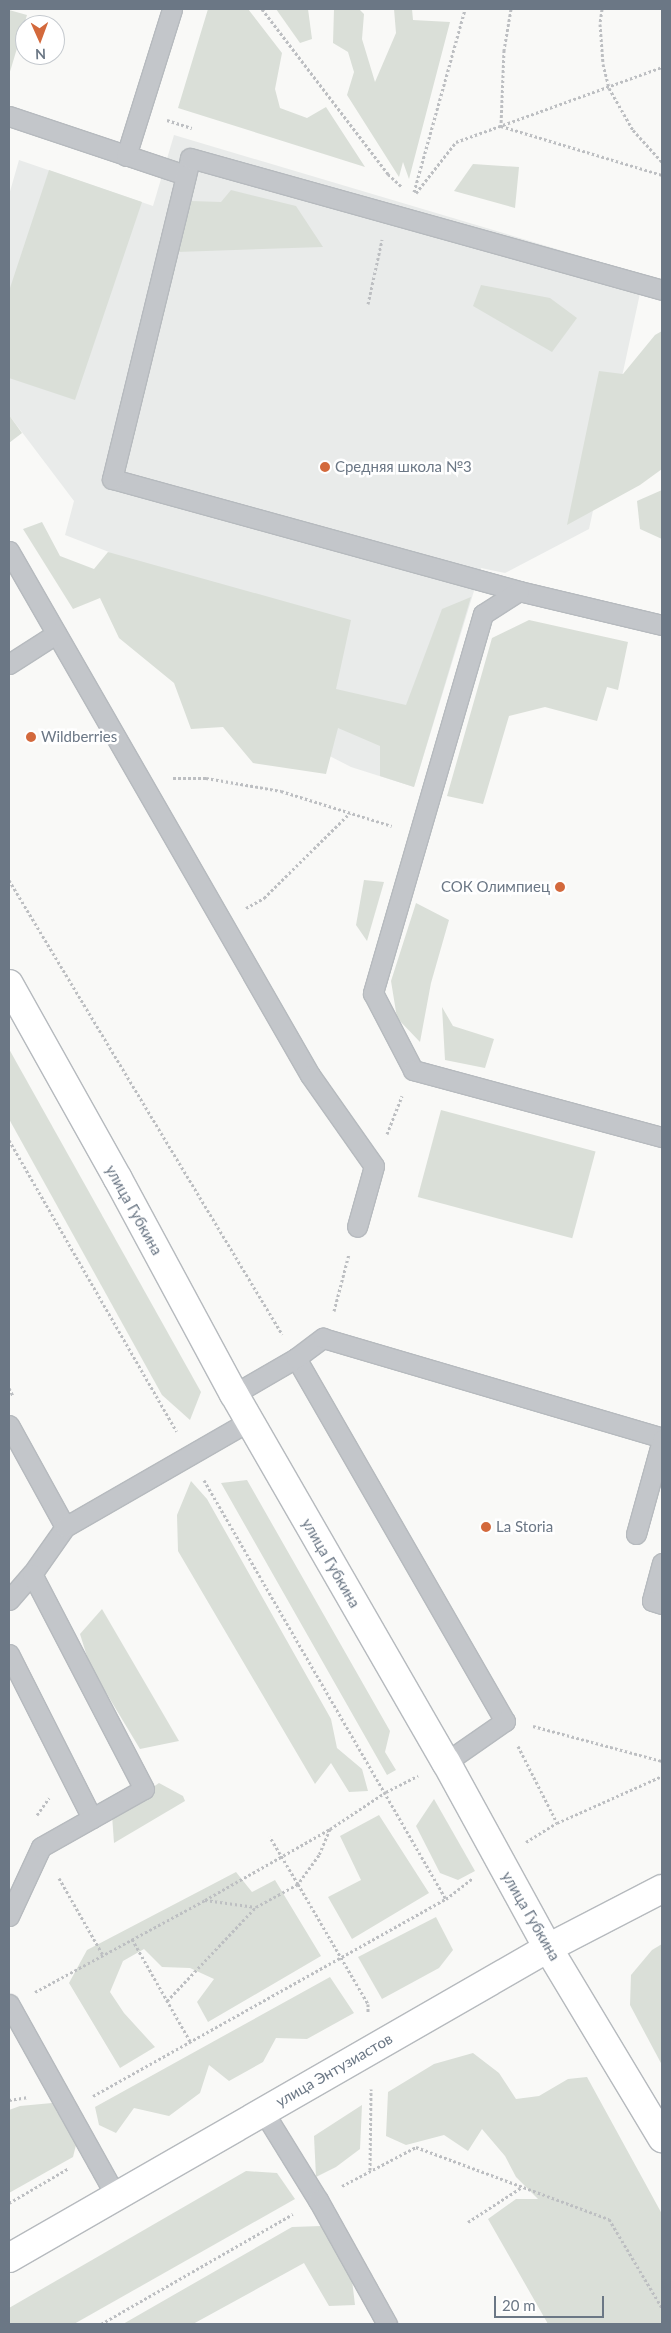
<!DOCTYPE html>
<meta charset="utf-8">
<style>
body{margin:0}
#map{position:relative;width:671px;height:2333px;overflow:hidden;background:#f9f9f7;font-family:Lato,sans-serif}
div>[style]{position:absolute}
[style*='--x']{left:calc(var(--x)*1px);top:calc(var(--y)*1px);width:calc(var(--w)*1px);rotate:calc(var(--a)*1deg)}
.built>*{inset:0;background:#e9ebea}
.green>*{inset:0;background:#dadfd8;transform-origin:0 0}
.path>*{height:3px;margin-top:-1.5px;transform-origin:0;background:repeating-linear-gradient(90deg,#bdbfc2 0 2.5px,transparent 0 5px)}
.roads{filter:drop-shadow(1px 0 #b6babe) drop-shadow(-1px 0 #b6babe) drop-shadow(0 1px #b6babe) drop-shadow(0 -1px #b6babe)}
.lane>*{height:19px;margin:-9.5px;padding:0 9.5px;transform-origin:9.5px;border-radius:9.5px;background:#c3c6ca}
.secondary>*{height:28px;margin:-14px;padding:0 14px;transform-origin:14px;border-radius:14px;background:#fff}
.dots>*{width:14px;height:14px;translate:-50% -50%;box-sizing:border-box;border:2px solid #fff;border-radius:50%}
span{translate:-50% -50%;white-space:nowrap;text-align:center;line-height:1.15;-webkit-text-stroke:5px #fff;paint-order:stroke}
.poi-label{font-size:15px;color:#6b7785}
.left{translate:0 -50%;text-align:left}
.right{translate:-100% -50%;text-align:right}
.street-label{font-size:15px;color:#6b7785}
.frame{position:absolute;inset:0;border:10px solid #6b7785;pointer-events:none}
.north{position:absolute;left:15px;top:15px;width:50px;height:50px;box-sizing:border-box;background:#fff;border:1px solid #c4c9ce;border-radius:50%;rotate:178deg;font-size:14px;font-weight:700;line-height:20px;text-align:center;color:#6b7785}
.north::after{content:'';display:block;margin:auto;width:18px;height:22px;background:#d3693c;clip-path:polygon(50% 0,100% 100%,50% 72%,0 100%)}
.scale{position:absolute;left:494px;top:2296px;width:110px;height:22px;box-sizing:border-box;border:2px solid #6b7785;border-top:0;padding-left:6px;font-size:15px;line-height:18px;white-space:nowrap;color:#6b7785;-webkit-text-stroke:4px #fff;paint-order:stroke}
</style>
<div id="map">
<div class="built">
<div style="clip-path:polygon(174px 135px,644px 275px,589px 529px,505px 573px,481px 568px,414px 787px,351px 767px,205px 692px,109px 552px,65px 535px,74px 501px,9px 415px,9px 195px,19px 160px,153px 206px)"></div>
</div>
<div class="green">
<div style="clip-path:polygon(208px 9px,248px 9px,282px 53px,275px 89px,280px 108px,307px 118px,326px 107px,365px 167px,178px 108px)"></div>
<div style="clip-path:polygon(276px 9px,308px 9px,312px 39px,300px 43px)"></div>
<div style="clip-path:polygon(334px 9px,359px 9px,364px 14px,362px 39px,375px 82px,396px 33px,394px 9px,412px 9px,413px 20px,450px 22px,409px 179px,403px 162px,399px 177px,347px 95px,354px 72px,348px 52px,333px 43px)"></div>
<div style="clip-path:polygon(9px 10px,27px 15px,9px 75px)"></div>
<div style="clip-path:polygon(473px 164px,519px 167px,515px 208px,454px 191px)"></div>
<div style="clip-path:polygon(49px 170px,142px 202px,75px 400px,9px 378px,9px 291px)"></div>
<div style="clip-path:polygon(231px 190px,296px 206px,323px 247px,177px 252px,191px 201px,221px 202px)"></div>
<div style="clip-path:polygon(481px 285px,550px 298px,577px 318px,552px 352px,473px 306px)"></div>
<div style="clip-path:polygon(662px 331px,662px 469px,640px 485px,567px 525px,599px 371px,623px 374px,655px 335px)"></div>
<div style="clip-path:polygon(9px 415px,22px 433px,9px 443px)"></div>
<div style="clip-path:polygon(662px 490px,662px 539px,640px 529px,637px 501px)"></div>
<div style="clip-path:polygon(42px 522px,60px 556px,94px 569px,108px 552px,351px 620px,336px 689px,406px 705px,442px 609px,471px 597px,414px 787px,380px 776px,380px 746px,338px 728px,326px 774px,253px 763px,223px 727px,191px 729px,174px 683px,119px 638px,100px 598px,73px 609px,23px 529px)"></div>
<div style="clip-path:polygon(529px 620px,628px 642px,618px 690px,607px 687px,597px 721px,545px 707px,509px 716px,483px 804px,447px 796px,492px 638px)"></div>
<div style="clip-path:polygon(364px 880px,384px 882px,367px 941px,356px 925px)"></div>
<div style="clip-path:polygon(416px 903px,449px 920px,431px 983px,420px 1042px,397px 1018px,391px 981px)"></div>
<div style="clip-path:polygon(442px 1007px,453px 1026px,494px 1039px,485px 1068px,445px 1060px)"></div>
<div style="clip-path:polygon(9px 1049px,201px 1392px,190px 1420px,162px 1395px,9px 1119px)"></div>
<div style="left:441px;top:1110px;width:160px;height:90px;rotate:15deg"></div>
<div style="clip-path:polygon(247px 1480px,390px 1731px,385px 1752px,396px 1770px,387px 1775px,221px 1483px)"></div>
<div style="clip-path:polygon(191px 1481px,207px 1499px,331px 1719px,337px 1748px,362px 1769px,368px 1791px,349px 1792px,331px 1763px,315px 1784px,178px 1551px,177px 1515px)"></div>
<div style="clip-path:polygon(102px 1609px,179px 1741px,140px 1749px,90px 1666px,80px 1634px)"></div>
<div style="clip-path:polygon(159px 1783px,183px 1796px,185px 1801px,114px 1843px,112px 1815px)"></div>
<div style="clip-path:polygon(434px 1799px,475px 1871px,458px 1880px,440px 1873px,416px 1826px)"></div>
<div style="clip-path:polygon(379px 1815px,429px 1893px,352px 1939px,328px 1897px,361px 1880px,340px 1836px)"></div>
<div style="clip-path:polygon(236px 1872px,252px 1892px,275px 1880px,321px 1956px,208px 2022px,197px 2002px,214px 1979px,190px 1968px,162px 1967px,144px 1949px,123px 1961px,110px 1992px,124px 2013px,155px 2047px,120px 2068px,69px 1983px,87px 1950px)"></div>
<div style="clip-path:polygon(436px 1917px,453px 1950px,439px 1968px,382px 1999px,358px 1957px)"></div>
<div style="clip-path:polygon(662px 1944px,662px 2065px,630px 2005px,631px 1975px,652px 1950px)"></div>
<div style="clip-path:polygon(330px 1977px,354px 2013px,307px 2039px,276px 2038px,263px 2062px,229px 2081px,209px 2065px,200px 2093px,169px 2116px,134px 2108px,116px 2133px,99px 2125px,95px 2107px)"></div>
<div style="clip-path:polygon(473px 2053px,499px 2073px,516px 2099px,539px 2096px,568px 2079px,587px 2077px,662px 2214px,662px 2324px,548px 2324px,488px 2219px,516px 2199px,538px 2199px,516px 2177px,505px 2156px,482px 2129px,468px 2151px,444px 2135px,406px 2145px,386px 2136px,388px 2092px,434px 2064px)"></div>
<div style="clip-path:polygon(52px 2103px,76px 2145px,73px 2157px,9px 2193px,9px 2110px,20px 2106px)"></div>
<div style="clip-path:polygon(362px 2105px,360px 2149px,336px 2167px,316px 2177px,314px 2136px)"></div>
<div style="clip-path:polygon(246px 2171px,277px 2173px,295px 2199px,74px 2324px,9px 2324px,9px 2308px)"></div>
<div style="clip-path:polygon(321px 2226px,352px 2280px,355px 2305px,329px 2306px,304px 2263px,193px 2324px,123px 2324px,292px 2227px)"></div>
</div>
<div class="path">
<div style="--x:262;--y:9;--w:208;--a:52.6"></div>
<div style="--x:388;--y:174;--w:18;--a:43"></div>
<div style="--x:511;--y:9;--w:42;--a:99.7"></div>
<div style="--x:504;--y:50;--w:76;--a:92.3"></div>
<div style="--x:501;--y:126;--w:168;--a:16.9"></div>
<div style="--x:602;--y:9;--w:15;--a:98"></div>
<div style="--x:600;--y:24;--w:40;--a:85.7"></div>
<div style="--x:603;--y:64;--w:25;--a:76"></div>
<div style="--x:609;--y:88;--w:48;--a:60.3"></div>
<div style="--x:633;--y:130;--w:43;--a:47.8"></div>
<div style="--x:167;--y:120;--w:26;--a:18"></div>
<div style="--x:414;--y:192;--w:190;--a:-74.4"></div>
<div style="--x:416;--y:193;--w:65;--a:-51.9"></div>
<div style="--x:456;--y:142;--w:219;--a:-20"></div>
<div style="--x:368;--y:304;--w:66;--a:-77.7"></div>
<div style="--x:173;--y:778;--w:33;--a:0"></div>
<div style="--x:206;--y:778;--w:76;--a:9.8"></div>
<div style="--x:281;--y:791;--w:116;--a:17.5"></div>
<div style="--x:9;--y:880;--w:530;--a:58.98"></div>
<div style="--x:246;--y:908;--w:21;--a:-29"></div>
<div style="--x:264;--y:898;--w:121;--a:-44.7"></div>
<div style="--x:387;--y:1134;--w:41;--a:-68.5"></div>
<div style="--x:9;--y:1140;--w:336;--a:60.1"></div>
<div style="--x:334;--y:1311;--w:59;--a:-75.3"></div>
<div style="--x:9;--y:1388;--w:9;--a:63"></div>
<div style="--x:204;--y:1480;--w:484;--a:60"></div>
<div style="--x:533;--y:1726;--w:134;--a:15.2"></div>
<div style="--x:518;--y:1746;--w:86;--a:63.1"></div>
<div style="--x:37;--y:1815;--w:21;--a:-55"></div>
<div style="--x:330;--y:1829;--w:28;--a:113"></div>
<div style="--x:319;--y:1855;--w:36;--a:126"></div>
<div style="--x:298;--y:1884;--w:139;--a:59.7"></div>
<div style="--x:368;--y:2004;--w:9;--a:90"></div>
<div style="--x:526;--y:1842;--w:36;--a:-32"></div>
<div style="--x:557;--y:1823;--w:115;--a:-24.1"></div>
<div style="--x:59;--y:1878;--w:89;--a:60.3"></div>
<div style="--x:205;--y:1900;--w:144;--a:-29.6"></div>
<div style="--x:330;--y:1829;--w:67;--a:-33.5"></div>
<div style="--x:386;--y:1792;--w:36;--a:-27"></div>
<div style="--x:132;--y:1939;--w:120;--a:60.4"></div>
<div style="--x:35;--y:1992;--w:193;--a:-28.4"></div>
<div style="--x:205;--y:1900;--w:51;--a:7.8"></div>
<div style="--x:167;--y:2001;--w:129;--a:-46.6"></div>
<div style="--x:256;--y:1907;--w:48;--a:-28.7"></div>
<div style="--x:298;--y:1884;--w:55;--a:-120.8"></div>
<div style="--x:93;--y:2096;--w:404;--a:-29.2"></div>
<div style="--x:446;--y:1899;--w:34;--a:-38"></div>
<div style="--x:9;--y:2100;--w:18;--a:-9"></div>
<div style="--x:370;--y:2170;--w:81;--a:-89.3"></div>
<div style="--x:342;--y:2186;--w:84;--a:-27.8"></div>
<div style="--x:416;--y:2147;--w:206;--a:20.5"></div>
<div style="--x:609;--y:2219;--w:104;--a:59.2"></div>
<div style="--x:9;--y:2203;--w:69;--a:-30.3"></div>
<div style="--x:468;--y:2222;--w:64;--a:-32.9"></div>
<div style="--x:101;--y:2324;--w:221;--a:-29.8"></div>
</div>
<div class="roads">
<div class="lane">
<div style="--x:9;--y:116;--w:186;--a:18.5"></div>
<div style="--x:126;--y:156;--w:154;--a:-72.6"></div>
<div style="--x:9;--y:551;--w:604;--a:60.13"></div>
<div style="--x:310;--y:1075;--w:111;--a:54.9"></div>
<div style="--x:374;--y:1166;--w:63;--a:105.6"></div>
<div style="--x:519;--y:591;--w:422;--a:-164.6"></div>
<div style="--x:112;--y:479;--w:330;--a:-76.3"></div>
<div style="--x:190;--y:158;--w:490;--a:15.6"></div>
<div style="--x:662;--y:625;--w:147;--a:-166.6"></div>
<div style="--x:519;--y:591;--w:43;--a:147.4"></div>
<div style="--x:483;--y:614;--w:395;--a:106.2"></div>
<div style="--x:373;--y:993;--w:87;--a:62.5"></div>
<div style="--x:413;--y:1070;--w:258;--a:15.1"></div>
<div style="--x:9;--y:664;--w:56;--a:-32.6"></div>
<div style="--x:296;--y:1358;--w:419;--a:60.1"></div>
<div style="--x:505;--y:1721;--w:72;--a:145.2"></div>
<div style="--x:234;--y:1394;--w:72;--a:-30.1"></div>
<div style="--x:296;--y:1358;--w:34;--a:-37"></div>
<div style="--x:323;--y:1338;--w:353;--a:16.4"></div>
<div style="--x:9;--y:1425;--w:116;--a:61.2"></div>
<div style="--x:636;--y:1534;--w:98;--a:-74.5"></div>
<div style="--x:662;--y:1563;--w:39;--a:105"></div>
<div style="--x:652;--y:1601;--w:10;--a:17"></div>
<div style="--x:9;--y:1600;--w:35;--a:-49"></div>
<div style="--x:32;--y:1574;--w:57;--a:-54.9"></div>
<div style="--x:65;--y:1527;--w:212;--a:-29.9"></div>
<div style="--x:9;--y:1654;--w:184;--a:63.2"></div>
<div style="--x:9;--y:1916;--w:76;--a:-65.1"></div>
<div style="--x:41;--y:1847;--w:118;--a:-29.4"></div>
<div style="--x:144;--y:1789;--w:242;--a:-117.5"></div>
<div style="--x:9;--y:2004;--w:220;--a:60.9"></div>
<div style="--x:263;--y:2111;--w:105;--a:58.3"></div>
<div style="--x:318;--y:2200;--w:142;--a:60.9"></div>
</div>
<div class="secondary">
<div style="--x:9;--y:984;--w:223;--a:60.8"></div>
<div style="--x:118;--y:1179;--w:244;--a:61.7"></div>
<div style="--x:234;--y:1394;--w:425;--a:60.1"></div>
<div style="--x:446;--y:1762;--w:212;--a:61.3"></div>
<div style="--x:548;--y:1948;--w:222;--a:59"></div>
<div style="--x:9;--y:2258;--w:622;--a:-29.9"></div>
<div style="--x:548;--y:1948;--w:128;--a:-27.4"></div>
</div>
</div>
<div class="dots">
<div style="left:325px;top:467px;background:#d3693c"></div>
<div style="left:31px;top:737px;background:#d3693c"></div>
<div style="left:560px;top:887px;background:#d3693c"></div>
<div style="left:486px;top:1527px;background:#d3693c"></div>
</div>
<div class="poi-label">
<span class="left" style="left:335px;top:467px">Средняя школа №3</span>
<span class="left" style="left:41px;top:737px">Wildberries</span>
<span class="right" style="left:550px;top:887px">СОК Олимпиец</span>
<span class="left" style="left:496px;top:1527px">La Storia</span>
</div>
<div class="street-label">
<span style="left:134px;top:1210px;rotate:61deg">улица Губкина</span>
<span style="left:331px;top:1563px;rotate:60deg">улица Губкина</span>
<span style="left:531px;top:1916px;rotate:60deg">улица Губкина</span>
<span style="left:334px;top:2070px;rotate:-30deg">улица Энтузиастов</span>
</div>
<div class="frame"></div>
<div class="north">N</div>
<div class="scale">20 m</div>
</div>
